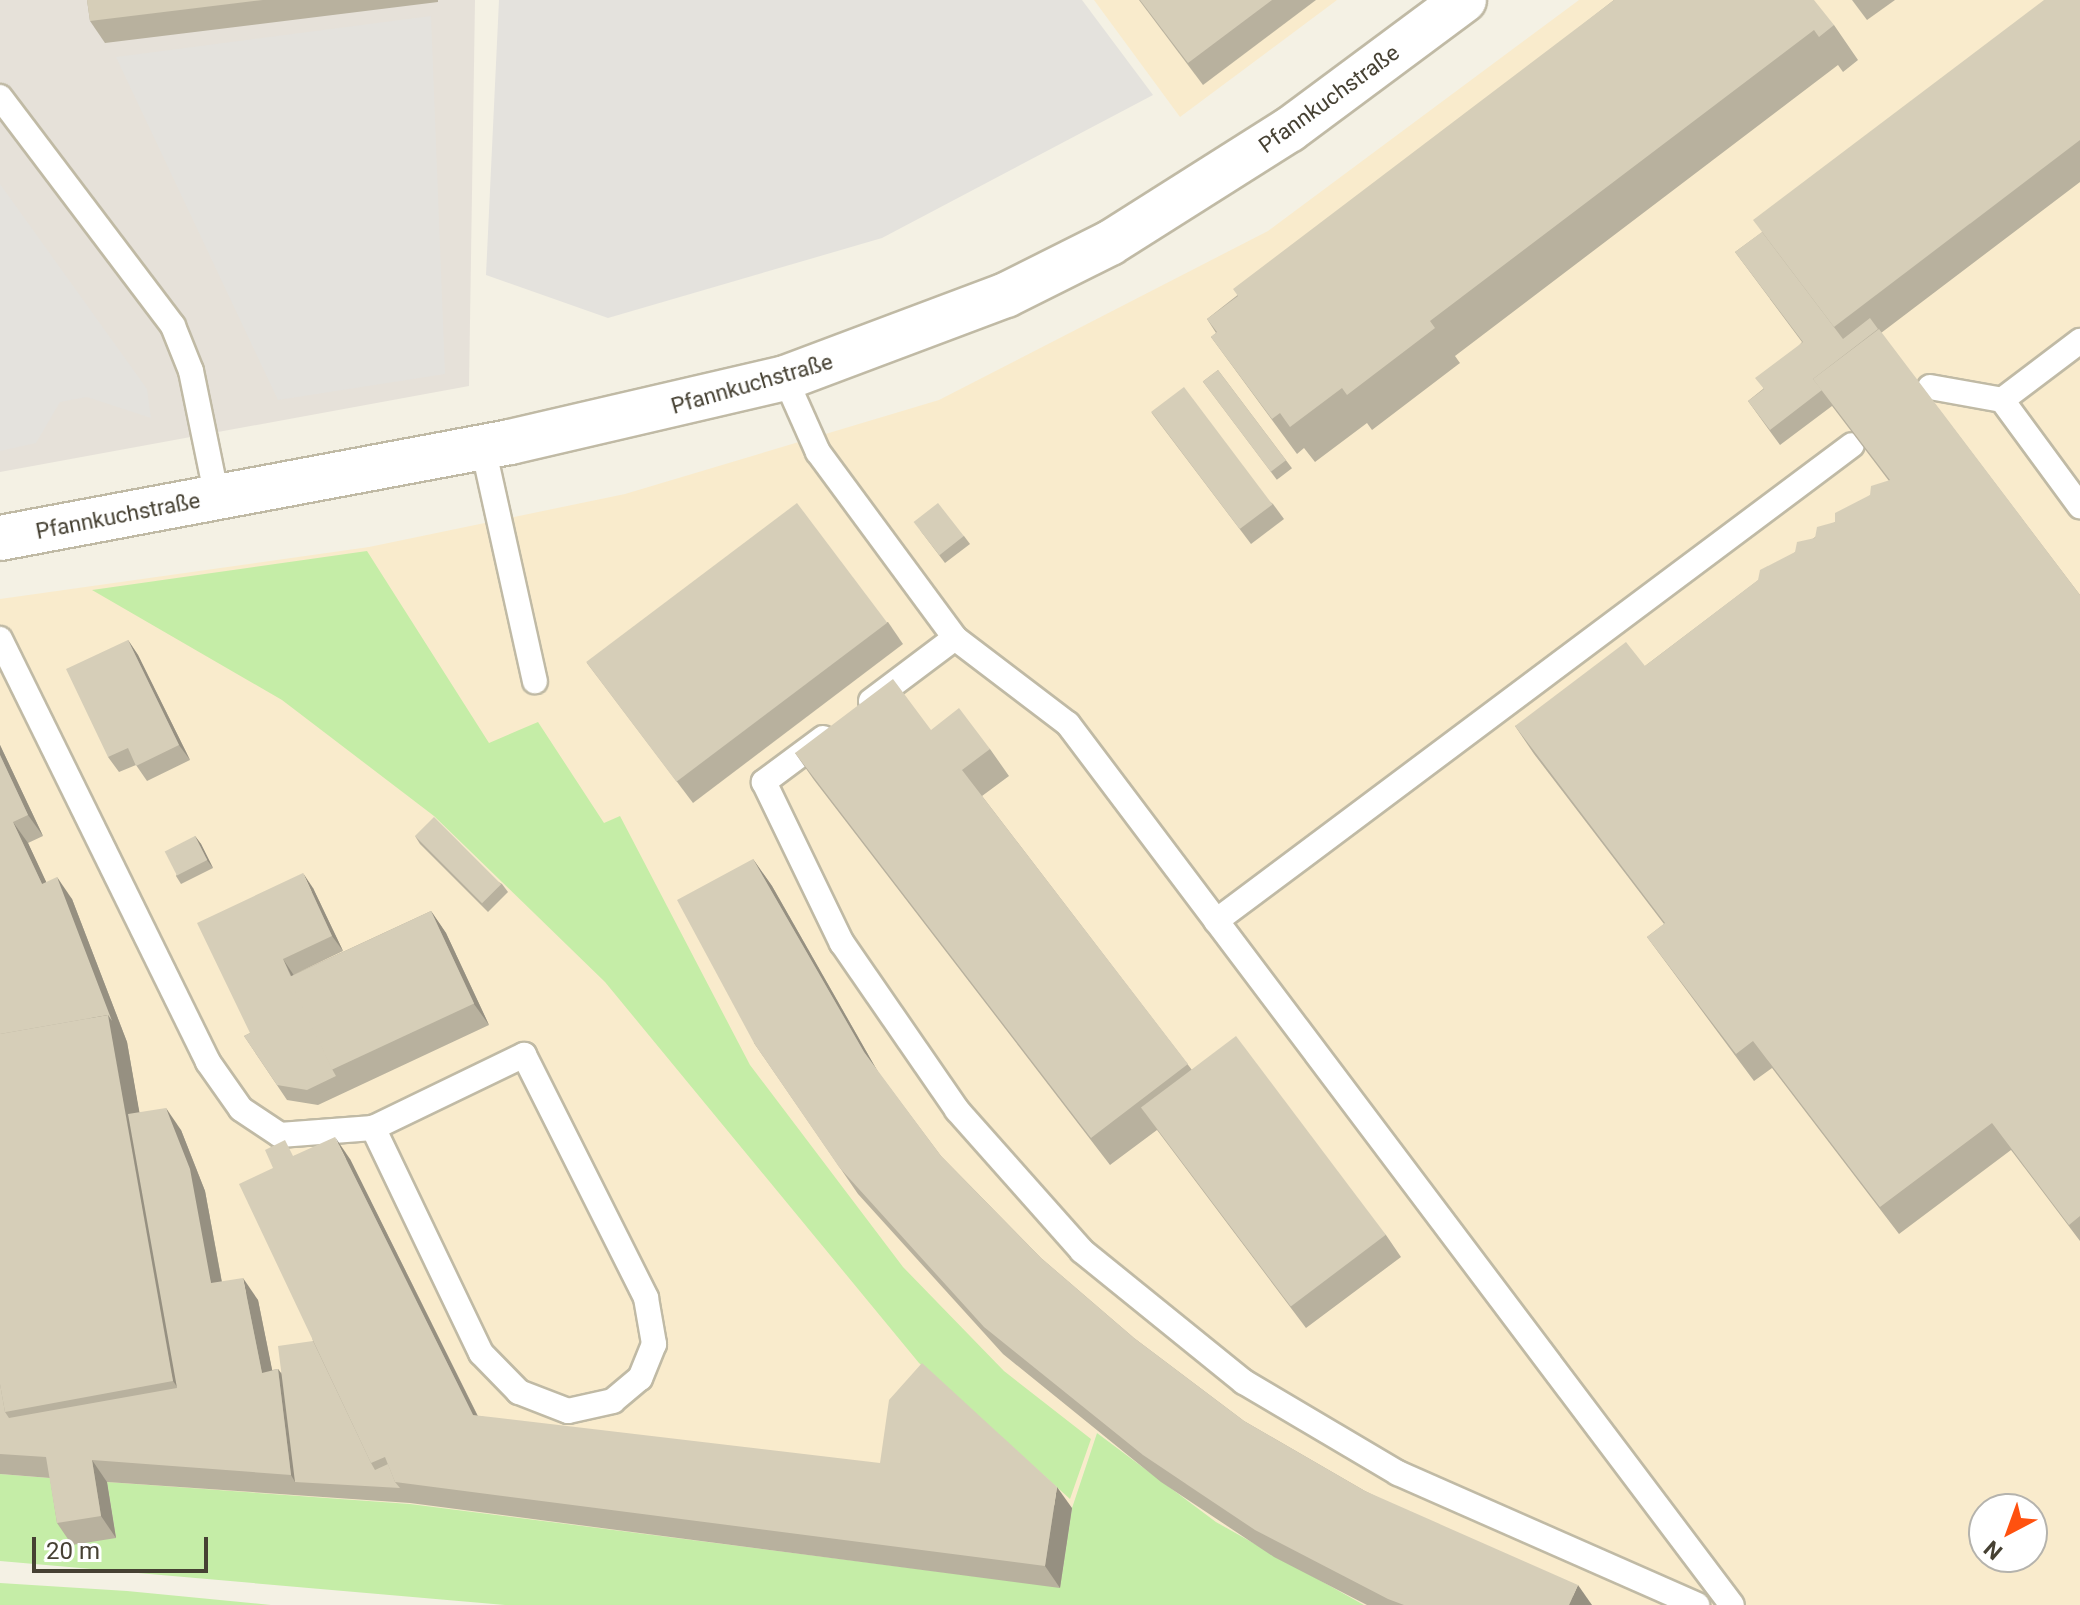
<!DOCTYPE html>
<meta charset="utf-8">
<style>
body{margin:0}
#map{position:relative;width:2080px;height:1605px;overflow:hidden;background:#f4f1e4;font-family:Roboto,sans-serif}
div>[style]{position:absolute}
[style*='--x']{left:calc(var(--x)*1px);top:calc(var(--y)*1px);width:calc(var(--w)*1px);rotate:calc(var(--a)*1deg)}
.commercial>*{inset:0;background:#f9ebcc}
.industrial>*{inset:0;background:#e6e1d9}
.green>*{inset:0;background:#c5eda7}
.parking>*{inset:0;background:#e4e2dd}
.roads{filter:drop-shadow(2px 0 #c0baa5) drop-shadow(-2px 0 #c0baa5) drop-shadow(0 2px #c0baa5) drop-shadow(0 -2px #c0baa5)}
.service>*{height:24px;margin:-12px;padding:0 12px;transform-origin:12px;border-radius:12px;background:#fff}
.minor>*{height:44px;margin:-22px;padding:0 22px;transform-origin:22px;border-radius:22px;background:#fff}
.wall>*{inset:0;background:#b8b19e;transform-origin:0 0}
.shaded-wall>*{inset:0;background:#969081}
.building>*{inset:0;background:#d6ceb8;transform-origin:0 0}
span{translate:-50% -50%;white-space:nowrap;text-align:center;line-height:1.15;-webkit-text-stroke:6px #fff;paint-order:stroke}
.street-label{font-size:22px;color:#464133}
.north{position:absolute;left:1968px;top:1493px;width:80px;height:80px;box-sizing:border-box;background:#fff;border:2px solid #b5b3ad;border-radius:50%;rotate:221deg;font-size:22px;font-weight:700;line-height:32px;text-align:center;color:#464133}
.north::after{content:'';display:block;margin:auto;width:28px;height:36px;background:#ff510f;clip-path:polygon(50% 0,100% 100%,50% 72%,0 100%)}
.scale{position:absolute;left:32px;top:1537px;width:176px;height:36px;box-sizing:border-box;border:4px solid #464133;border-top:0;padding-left:10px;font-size:24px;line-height:28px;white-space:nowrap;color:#464133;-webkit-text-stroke:6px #fff;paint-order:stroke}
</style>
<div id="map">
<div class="commercial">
<div style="clip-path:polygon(1094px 0,1337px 0,1180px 117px)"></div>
<div style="clip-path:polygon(evenodd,1579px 0,2080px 0,2080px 1605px,1364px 1605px,1216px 1522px,1097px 1433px,1072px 1508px,1060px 1588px,410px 1504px,107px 1483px,116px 1538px,72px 1545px,61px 1479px,0 1474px,0 599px,369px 547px,625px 494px,939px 400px,1268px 231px,1579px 0,1984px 1509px,2032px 1509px,2032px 1557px,1984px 1557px,1984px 1509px)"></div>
</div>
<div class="industrial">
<div style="clip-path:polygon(0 0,475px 0,469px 386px,0 472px)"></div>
</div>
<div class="green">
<div style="clip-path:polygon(367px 551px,489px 743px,538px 722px,604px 823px,620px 816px,750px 1065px,903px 1267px,1004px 1371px,1091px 1439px,1070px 1499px,919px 1363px,605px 982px,434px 816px,282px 700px,92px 590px)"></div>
<div style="clip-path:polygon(1097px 1433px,1216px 1522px,1364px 1605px,505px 1605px,0 1561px,0 1474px,62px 1479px,116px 1538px,107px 1482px,410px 1504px,1060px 1587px,1072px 1508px)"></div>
<div style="clip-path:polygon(0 1583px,127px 1591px,271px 1605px,0 1605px)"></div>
</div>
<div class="parking">
<div style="clip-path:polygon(499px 0,1082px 0,1153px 95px,882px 238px,608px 318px,486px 275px)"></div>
<div style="clip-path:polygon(431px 16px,445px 374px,278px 400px,116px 57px)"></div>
<div style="clip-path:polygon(0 184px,147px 389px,151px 418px,87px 397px,60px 402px,36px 443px,0 451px)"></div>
</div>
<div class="roads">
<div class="service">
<div style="--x:0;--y:97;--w:287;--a:52.9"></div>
<div style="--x:173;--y:326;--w:48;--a:68.2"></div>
<div style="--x:191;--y:371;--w:130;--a:78.4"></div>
<div style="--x:785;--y:378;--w:81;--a:66"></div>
<div style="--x:818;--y:452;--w:231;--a:53.6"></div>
<div style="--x:955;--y:638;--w:142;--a:37.3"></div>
<div style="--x:1068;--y:724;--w:1103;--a:53"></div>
<div style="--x:1930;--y:387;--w:73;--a:10.2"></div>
<div style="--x:2002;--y:400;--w:132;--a:53.7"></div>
<div style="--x:2002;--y:400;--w:98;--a:-37.1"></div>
<div style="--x:483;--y:447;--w:240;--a:77.5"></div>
<div style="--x:0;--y:639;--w:471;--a:63.8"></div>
<div style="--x:208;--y:1062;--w:57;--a:54.9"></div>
<div style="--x:241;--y:1109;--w:47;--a:33.7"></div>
<div style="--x:280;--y:1135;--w:93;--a:-4.3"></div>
<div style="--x:373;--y:1128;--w:168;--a:-25.8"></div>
<div style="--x:524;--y:1055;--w:272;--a:63.3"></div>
<div style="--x:646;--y:1298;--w:47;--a:80.1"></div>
<div style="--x:654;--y:1344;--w:37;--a:112"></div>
<div style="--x:640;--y:1378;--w:35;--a:140"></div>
<div style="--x:613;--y:1401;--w:46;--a:167.5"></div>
<div style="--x:568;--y:1411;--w:53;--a:-158.8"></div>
<div style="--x:519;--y:1392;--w:54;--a:-134.3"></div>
<div style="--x:481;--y:1353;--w:250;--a:-115.6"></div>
<div style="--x:871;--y:701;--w:105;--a:-36.9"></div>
<div style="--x:823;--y:738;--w:74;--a:143.3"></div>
<div style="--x:764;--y:782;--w:179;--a:64.2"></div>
<div style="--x:842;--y:943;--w:203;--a:55.4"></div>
<div style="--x:957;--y:1110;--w:188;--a:48.4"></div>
<div style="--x:1082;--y:1251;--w:208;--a:39"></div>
<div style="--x:1244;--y:1382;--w:179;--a:30.6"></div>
<div style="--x:1398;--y:1473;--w:327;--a:23.8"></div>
<div style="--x:1216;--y:921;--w:794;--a:-36.81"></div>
</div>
<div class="minor">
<div style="--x:0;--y:538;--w:519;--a:-10.66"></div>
<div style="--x:510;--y:442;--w:282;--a:-13.1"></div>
<div style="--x:785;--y:378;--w:236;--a:-20.6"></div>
<div style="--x:1006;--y:295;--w:116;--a:-26.6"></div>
<div style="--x:1110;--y:243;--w:212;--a:-32.3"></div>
<div style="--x:1289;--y:130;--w:218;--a:-36.6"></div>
</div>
</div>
<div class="wall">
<div style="clip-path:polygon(87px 0,438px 0,438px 2px,105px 43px,90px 21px)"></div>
<div style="clip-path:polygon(1139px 0,1316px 0,1203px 85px)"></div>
<div style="clip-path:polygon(1614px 0,1834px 25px,1858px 60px,1843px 72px,1838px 65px,1455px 356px,1460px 363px,1372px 430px,1367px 423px,1315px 462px,1304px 448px,1297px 454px,1211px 337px,1216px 333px,1207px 319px)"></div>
<div style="clip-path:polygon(1852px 0,1895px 0,1867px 20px)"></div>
<div style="clip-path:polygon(2080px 0,2080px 182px,1881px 333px,2080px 595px,2080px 1241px,2011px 1150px,1899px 1234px,1772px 1068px,1754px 1081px,1647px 937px,1664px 924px,1534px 754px,1515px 726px,1645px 666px,1889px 481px,1832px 406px,1780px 445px,1748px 401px,1763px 389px,1802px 342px,1735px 252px)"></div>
<div style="left:1218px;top:370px;width:123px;height:19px;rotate:53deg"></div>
<div style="clip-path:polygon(1151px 412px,1273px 504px,1284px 519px,1251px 544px)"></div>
<div style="clip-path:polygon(920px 530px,964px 536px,970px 544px,945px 563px)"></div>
<div style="clip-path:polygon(888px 622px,903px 644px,693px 803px,587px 663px)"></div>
<div style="clip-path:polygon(128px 640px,138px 655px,190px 760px,147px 781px,136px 765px,119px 772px,108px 757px)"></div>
<div style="clip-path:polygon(931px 730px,990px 749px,1009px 776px,982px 796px,1192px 1070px,1386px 1235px,1401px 1257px,1306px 1328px,1157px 1130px,1110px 1165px,814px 780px,795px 753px)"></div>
<div style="clip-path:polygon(0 745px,43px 836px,28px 843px,46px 882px,72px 899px,127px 1042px,139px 1112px,181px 1130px,205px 1191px,222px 1282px,258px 1300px,272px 1370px,278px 1369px,281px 1373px,313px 1341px,273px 1168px,296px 1155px,350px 1159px,478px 1416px,1072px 1508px,1060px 1588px,410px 1503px,107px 1482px,116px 1538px,72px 1545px,57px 1523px,50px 1478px,0 1474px)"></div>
<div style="clip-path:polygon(195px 836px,201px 844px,213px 868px,181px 884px,176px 876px)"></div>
<div style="clip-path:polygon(415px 836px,502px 884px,508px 892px,488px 912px,420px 844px)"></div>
<div style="clip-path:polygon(753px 859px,772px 886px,878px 1072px,941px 1156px,1041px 1258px,1134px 1338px,1244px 1421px,1365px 1491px,1592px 1605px,1367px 1605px,1274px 1557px,1161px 1482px,1003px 1354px,858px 1194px,754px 1043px)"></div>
<div style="clip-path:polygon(313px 888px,343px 951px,293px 975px,431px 911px,446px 933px,489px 1025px,318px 1105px,287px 1100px,244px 1036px,250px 1033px)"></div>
</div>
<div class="shaded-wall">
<div style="clip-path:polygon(128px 640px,138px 655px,190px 760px,179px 745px)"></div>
<div style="clip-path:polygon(0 745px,43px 836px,28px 815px,0 755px)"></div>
<div style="clip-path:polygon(13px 822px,28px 843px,57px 905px,42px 884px)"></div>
<div style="clip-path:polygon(195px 836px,201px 844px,213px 868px,207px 860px)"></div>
<div style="clip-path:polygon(753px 859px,772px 886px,882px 1079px,864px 1052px)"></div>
<div style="clip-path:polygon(303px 873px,313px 888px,343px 951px,332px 936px)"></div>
<div style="clip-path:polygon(57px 877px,72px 899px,127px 1042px,192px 1409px,173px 1381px)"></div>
<div style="clip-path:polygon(431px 911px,446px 933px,489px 1025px,474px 1004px)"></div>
<div style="clip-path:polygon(283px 959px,293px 974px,336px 1067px)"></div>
<div style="clip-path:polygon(166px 1108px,181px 1130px,205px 1191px,226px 1305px,211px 1283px)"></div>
<div style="clip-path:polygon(335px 1137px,350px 1159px,488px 1437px,473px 1415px)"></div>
<div style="clip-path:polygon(243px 1278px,258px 1300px,277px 1394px,262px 1373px)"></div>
<div style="clip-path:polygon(278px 1369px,293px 1390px,295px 1482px,291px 1475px)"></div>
<div style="clip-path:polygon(92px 1460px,107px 1482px,116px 1538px,101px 1516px)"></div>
<div style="clip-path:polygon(1057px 1487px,1072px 1508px,1060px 1588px,1045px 1566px)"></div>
<div style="clip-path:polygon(1578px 1585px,1592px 1605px,1569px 1605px)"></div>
</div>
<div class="building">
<div style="clip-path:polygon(87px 0,263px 0,90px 21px)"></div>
<div style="clip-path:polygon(1140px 0,1272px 0,1188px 63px)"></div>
<div style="clip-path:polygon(1614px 0,1814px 0,1834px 25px,1819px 37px,1814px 30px,1430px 321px,1435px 328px,1347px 395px,1342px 388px,1290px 427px,1280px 413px,1272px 419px,1211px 337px,1217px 332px,1207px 319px,1238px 296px,1233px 289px)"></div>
<div style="clip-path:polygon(2044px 0,2080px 0,2080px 140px,1834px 327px,1753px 220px)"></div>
<div style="clip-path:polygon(1762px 232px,1843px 339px,1870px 318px,1878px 329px,1813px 379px,1822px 390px,1770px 430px,1748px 401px,1764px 389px,1755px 378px,1803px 342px,1735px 252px)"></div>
<div style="clip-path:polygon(1879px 329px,2080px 595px,2080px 1216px,2069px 1225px,1992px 1123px,1880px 1207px,1753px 1041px,1736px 1054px,1647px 937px,1665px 923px,1515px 726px,1626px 642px,1645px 666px,1758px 580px,1760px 570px,1795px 552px,1797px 542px,1815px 538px,1817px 527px,1835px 522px,1835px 513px,1870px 495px,1871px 486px,1890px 480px,1813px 379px)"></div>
<div style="left:1218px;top:370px;width:113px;height:19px;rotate:53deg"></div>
<div style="left:1184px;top:387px;width:147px;height:41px;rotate:53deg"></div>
<div style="left:797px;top:503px;width:150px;height:264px;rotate:53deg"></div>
<div style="left:938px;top:503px;width:42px;height:31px;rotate:52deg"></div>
<div style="clip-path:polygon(128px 640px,179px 745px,136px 766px,128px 748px,108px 757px,66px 669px)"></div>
<div style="clip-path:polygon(893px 679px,931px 730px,959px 708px,990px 749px,962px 770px,1188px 1064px,1091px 1138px,795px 753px)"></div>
<div style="clip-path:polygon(0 755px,28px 815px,13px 822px,42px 884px,57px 877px,112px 1021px,108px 1015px,0 1034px)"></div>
<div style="left:434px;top:817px;width:95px;height:27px;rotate:45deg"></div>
<div style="left:195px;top:836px;width:27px;height:34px;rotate:63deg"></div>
<div style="clip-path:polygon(753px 859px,864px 1052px,941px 1156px,1041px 1258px,1134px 1338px,1244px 1421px,1365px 1491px,1578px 1585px,1569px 1605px,1404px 1605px,1388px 1599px,1255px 1530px,1143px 1455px,984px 1327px,839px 1167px,754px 1043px,677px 900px)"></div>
<div style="clip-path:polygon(303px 873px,332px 936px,283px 959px,332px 1069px,336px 1076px,307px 1090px,277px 1085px,244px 1036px,250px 1033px,197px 923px)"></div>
<div style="left:431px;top:911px;width:102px;height:157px;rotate:65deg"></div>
<div style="clip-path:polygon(108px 1015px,173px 1381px,5px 1412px,0 1384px,0 1034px)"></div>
<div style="left:1236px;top:1036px;width:249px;height:119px;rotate:53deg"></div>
<div style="clip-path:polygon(166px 1108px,190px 1169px,211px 1283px,243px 1278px,262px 1373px,278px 1369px,291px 1475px,92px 1460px,101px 1516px,57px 1523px,46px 1457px,0 1454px,0 1384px,5px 1412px,9px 1418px,177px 1388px,128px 1114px)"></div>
<div style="clip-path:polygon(335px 1137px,473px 1415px,880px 1463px,889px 1400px,922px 1363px,1057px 1487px,1045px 1566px,395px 1482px,385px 1457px,371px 1463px,239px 1184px,273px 1168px,265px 1150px,285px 1140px,293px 1156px)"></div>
<div style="clip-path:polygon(313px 1341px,371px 1463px,375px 1470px,388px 1464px,395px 1482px,400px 1488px,295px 1482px,278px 1346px)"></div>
</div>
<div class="street-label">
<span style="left:1329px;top:99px;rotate:-36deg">Pfannkuchstraße</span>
<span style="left:752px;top:384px;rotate:-16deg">Pfannkuchstraße</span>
<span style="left:118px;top:516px;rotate:-11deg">Pfannkuchstraße</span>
</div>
<div class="north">N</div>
<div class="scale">20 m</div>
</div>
